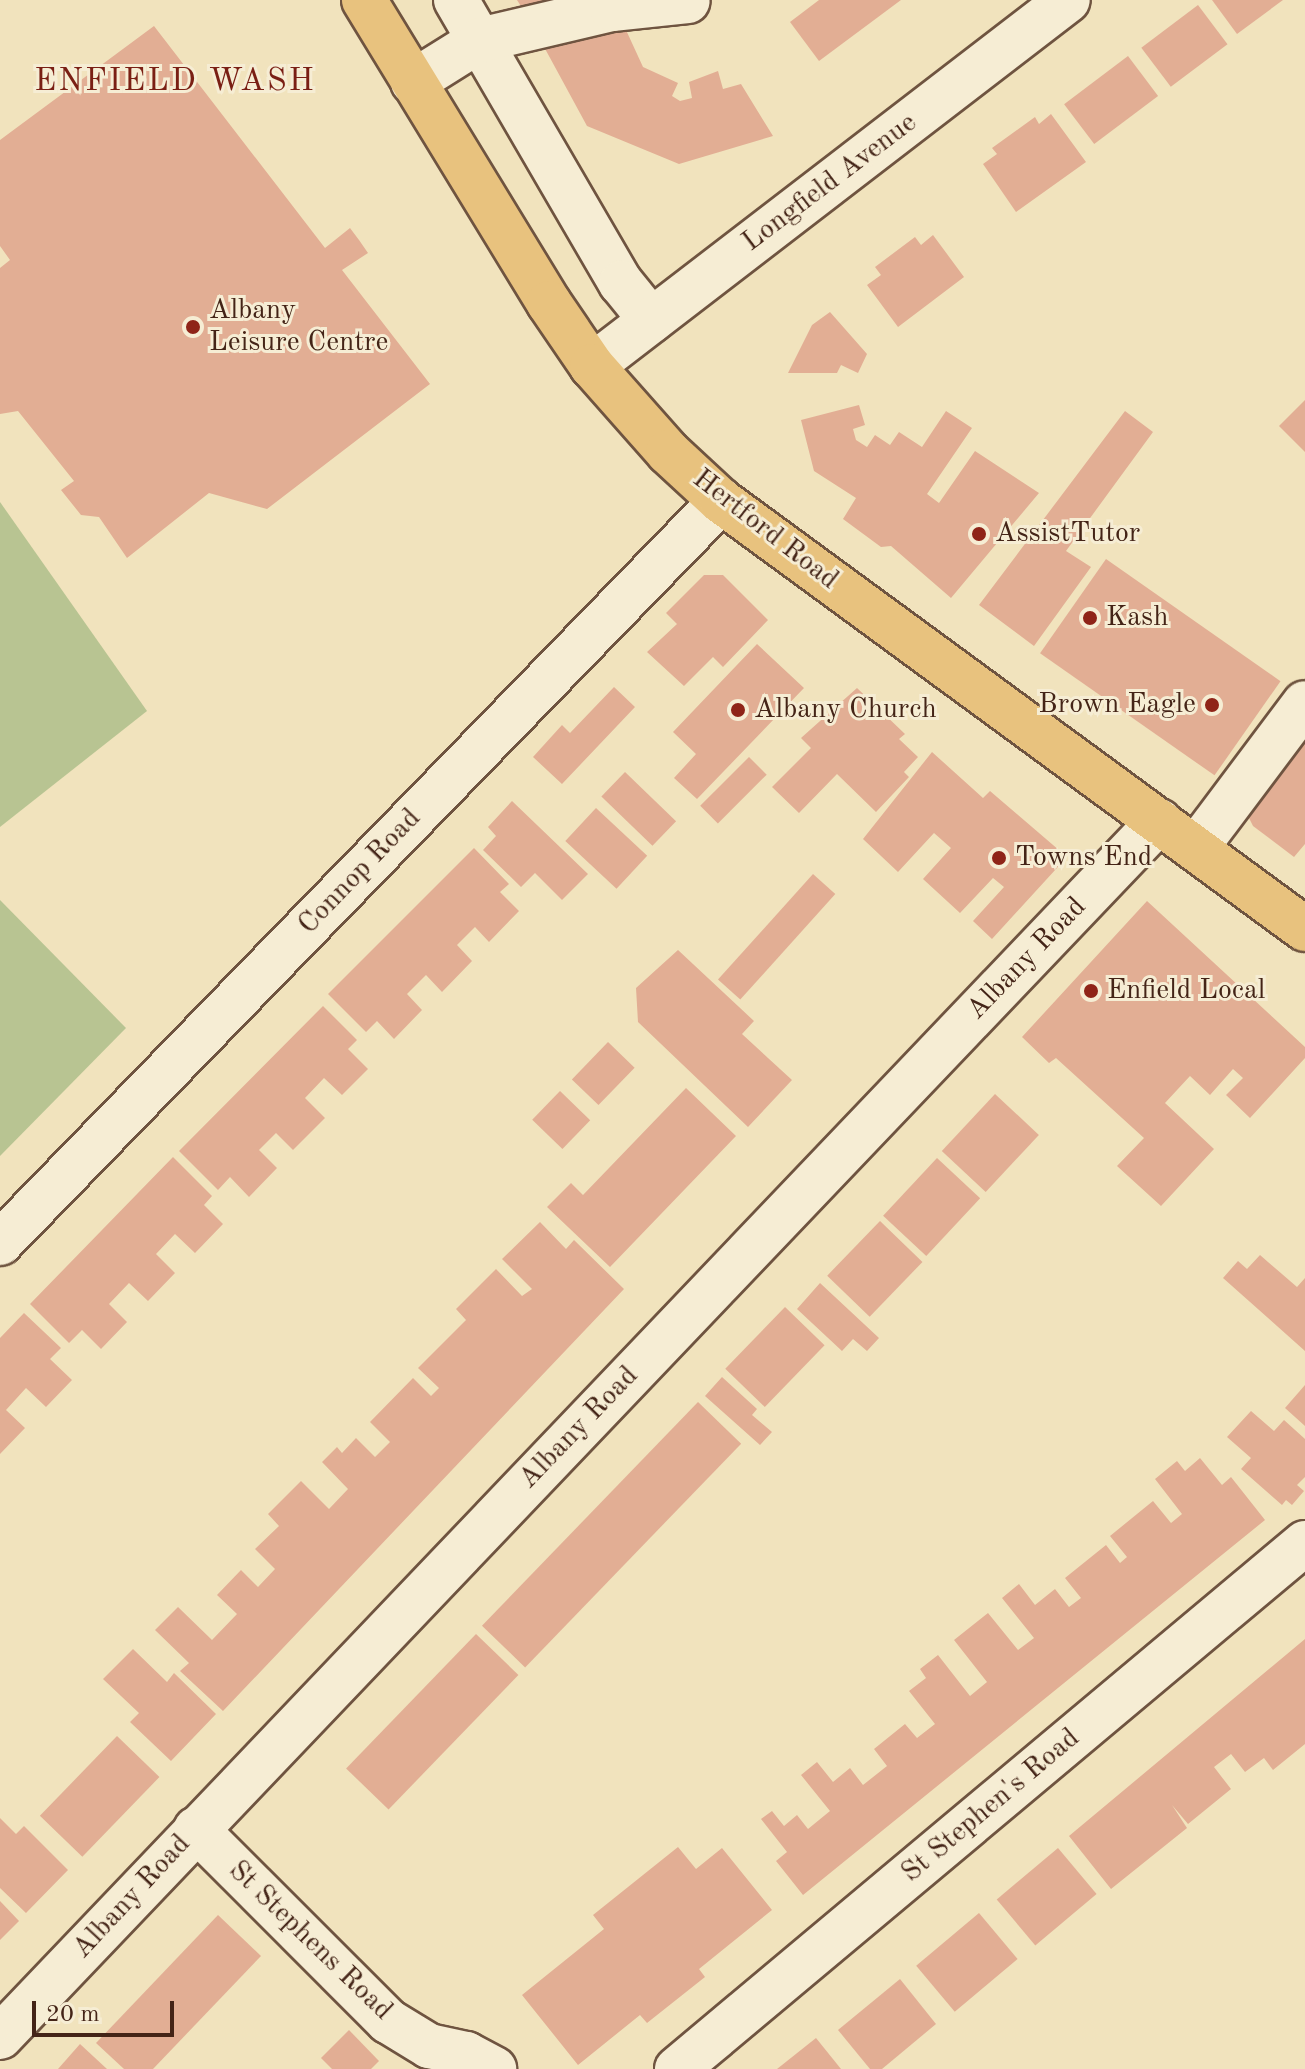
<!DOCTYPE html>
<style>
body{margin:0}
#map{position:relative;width:1305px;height:2069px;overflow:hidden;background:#f1e3bd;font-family:"Old Standard TT",serif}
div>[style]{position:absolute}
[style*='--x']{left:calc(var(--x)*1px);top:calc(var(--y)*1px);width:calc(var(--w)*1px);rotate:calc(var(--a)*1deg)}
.green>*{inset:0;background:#b8c492}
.building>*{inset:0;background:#e2ae94;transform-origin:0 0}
.roads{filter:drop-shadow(2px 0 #6f5440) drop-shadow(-2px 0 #6f5440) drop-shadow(0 2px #6f5440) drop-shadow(0 -2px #6f5440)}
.minor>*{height:44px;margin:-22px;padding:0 22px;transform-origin:22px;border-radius:22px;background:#f6edd4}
.major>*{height:44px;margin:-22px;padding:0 22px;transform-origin:22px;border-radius:22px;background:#e8c27e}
.dots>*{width:22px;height:22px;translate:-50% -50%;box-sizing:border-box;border:4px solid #f6edd4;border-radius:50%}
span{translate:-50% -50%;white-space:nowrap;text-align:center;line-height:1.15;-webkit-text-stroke:6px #f6edd4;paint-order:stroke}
.street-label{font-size:28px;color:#442417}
.poi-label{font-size:28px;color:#442417}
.left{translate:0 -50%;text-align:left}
.right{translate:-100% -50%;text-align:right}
.quarter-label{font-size:32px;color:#7a1f14;letter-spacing:2px}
.scale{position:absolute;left:32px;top:2001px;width:142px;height:36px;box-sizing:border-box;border:4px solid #442417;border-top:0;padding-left:10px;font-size:24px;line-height:28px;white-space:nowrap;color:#442417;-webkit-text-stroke:6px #f6edd4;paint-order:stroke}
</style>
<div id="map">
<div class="green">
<div style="clip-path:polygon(0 502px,147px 711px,0 827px)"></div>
<div style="clip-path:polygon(0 900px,126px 1028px,0 1156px)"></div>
</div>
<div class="building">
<div style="clip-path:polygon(517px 0,555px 0,528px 17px)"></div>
<div style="clip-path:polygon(819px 0,901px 0,819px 61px,790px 22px)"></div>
<div style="clip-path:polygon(1212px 0,1283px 0,1237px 34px)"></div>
<div style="left:1198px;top:5px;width:49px;height:71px;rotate:53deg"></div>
<div style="clip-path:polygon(154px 26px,325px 248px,350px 228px,359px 240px,368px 253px,342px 270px,430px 384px,267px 509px,209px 493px,127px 558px,99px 517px,81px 515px,61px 490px,74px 481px,18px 411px,0 414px,0 268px,10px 260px,0 246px,0 140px)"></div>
<div style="clip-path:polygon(626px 30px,643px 67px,678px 83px,672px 96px,680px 101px,692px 98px,689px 82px,718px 71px,723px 89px,741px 84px,773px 136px,679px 164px,587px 126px,543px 45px)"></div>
<div style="left:1128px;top:56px;width:50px;height:80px;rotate:53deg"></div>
<div style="clip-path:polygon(1051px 114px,1086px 162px,1016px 212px,983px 164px,997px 154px,992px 148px,1035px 117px,1039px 124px)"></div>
<div style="clip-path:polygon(933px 235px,964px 277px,898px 327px,867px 285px,881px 275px,875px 267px,915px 237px,921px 245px)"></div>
<div style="clip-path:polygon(830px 312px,867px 354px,858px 373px,841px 365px,837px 373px,788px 373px,812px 325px)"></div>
<div style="clip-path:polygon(1305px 400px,1305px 452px,1279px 426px)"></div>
<div style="clip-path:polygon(859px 405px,865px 425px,853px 429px,856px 440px,867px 447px,875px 435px,890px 445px,899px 432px,922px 447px,946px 411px,972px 428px,927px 494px,939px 503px,975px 451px,1039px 493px,951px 598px,891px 546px,881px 547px,843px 519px,856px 498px,814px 471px,801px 420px)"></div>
<div style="clip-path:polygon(1125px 411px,1153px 432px,1066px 551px,1091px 567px,1034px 646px,979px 605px)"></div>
<div style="left:1106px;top:559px;width:213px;height:115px;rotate:35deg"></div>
<div style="clip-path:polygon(704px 575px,723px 575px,768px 620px,723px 667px,713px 657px,684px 686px,647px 652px,677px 624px,666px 613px)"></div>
<div style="clip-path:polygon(757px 644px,804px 688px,697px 799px,674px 778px,696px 754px,673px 732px)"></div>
<div style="clip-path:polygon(614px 687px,635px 707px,562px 784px,533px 757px,562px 725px,570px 733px)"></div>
<div style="clip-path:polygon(857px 688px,905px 734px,899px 739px,918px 757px,904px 772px,909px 777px,876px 812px,837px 774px,799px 813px,772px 787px,811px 748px,801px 738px)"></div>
<div style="clip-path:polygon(1305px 741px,1305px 844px,1294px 857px,1253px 826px,1244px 808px)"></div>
<div style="clip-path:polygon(932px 752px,983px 798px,990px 791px,1067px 857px,992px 939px,973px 921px,1004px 887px,993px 878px,960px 913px,923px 879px,951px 848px,934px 833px,898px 872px,863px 839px)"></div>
<div style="left:749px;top:757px;width:25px;height:69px;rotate:45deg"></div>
<div style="left:625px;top:772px;width:71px;height:34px;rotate:44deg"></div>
<div style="clip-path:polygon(512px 801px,588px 874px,562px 900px,535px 873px,521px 887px,483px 850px,496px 836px,488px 827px)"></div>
<div style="left:596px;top:808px;width:70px;height:45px;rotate:43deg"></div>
<div style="clip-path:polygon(474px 848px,509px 884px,500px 892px,519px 911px,489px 942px,475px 927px,457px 945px,472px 961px,442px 992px,426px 975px,407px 994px,422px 1010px,394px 1039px,377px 1021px,366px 1032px,328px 994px)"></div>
<div style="left:813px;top:874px;width:30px;height:142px;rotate:42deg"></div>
<div style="clip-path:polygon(1147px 901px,1305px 1047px,1305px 1058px,1250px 1118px,1226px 1095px,1243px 1078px,1233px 1069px,1210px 1095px,1190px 1076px,1165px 1103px,1214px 1149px,1161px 1206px,1117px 1166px,1144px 1138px,1056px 1058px,1049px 1063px,1022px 1037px)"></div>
<div style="clip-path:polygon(678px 950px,754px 1021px,742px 1034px,792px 1080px,748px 1127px,638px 1022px,636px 988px)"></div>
<div style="clip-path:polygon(323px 1006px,357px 1040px,348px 1049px,368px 1069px,342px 1095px,324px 1078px,305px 1098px,325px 1118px,293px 1150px,276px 1133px,259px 1150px,277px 1168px,249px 1197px,230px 1177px,218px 1190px,179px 1151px)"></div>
<div style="left:608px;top:1042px;width:37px;height:52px;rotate:44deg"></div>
<div style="clip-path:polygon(686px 1088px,736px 1136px,610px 1267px,547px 1207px,571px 1183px,583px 1195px)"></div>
<div style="left:560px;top:1091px;width:42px;height:40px;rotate:44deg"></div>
<div style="left:995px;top:1094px;width:60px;height:78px;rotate:43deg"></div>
<div style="clip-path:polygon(173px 1157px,212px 1196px,204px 1205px,223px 1224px,195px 1253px,175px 1234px,156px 1254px,175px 1273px,148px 1301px,129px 1283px,109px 1304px,127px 1322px,101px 1349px,82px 1330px,69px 1343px,30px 1304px)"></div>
<div style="left:937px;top:1158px;width:59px;height:79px;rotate:43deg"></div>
<div style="left:880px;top:1221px;width:59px;height:76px;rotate:44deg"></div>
<div style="clip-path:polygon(540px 1222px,566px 1249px,574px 1240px,624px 1289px,223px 1711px,180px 1671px,189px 1663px,155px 1630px,178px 1607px,212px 1640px,237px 1614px,217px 1595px,241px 1570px,258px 1587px,275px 1569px,255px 1549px,279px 1526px,268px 1514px,301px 1481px,329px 1509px,348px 1489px,322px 1462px,337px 1447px,342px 1453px,356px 1438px,375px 1457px,390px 1442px,370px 1422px,413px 1378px,431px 1396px,439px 1388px,418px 1368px,466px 1320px,456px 1309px,496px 1269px,522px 1296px,532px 1289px,502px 1259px)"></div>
<div style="clip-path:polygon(1260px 1255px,1297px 1287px,1305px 1278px,1305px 1351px,1223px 1278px,1238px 1261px,1247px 1269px)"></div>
<div style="clip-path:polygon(820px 1283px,879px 1338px,867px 1351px,853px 1339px,842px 1351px,797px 1309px)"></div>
<div style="left:785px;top:1307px;width:55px;height:86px;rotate:44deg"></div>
<div style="clip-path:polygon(24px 1313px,61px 1348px,50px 1359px,72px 1380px,46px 1407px,26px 1388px,6px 1410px,25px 1428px,0 1454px,0 1338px)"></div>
<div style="clip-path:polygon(722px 1377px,757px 1409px,752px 1415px,772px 1432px,760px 1445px,705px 1396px)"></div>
<div style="clip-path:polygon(1305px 1385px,1305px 1426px,1285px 1408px)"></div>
<div style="left:698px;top:1402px;width:60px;height:311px;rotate:44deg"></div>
<div style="clip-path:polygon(1251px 1411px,1274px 1431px,1284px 1420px,1305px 1439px,1305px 1477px,1297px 1485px,1304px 1491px,1292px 1505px,1286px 1500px,1282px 1505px,1241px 1469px,1251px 1458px,1227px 1437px)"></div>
<div style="clip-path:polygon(1200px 1458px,1222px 1485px,1231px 1477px,1265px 1520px,803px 1895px,776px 1861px,787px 1852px,761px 1819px,772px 1811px,784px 1826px,797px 1815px,808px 1829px,830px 1811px,801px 1775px,817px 1762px,833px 1782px,850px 1768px,863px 1785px,887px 1766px,874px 1749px,905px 1724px,917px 1738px,935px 1724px,909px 1691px,926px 1678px,920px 1669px,938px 1655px,970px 1696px,987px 1682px,954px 1640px,988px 1613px,1018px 1650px,1034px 1638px,1002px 1598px,1019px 1584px,1035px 1605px,1055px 1589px,1069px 1607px,1081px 1598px,1065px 1578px,1106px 1545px,1120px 1563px,1127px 1557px,1110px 1536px,1153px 1501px,1171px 1523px,1182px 1514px,1155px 1479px,1177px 1461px,1185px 1471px)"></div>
<div style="left:476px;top:1634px;width:59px;height:187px;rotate:44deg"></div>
<div style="clip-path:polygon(1305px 1639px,1305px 1744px,1273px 1770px,1264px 1758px,1245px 1772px,1231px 1754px,1214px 1767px,1231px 1789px,1188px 1824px,1172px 1805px,1187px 1828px,1111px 1889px,1069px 1836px)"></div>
<div style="clip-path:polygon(133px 1649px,167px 1682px,174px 1673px,216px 1714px,171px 1761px,130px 1722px,139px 1713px,103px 1679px)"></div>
<div style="left:117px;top:1736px;width:59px;height:111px;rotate:44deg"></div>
<div style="clip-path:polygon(0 1818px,16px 1834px,24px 1826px,68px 1870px,26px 1913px,0 1888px)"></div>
<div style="clip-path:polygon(678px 1847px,696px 1869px,722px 1848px,772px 1910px,699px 1969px,705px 1977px,647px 2023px,640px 2015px,578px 2065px,522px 1995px,604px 1929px,593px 1915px)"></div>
<div style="left:1058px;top:1848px;width:60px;height:80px;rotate:50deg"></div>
<div style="clip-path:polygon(0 1901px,19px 1921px,0 1940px)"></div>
<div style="left:979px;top:1913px;width:60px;height:82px;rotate:50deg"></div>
<div style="clip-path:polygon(218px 1915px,261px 1956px,153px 2069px,124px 2069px,96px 2043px)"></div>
<div style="clip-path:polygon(900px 1979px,936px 2024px,882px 2069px,870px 2069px,838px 2030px)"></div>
<div style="clip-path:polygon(349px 2030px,379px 2061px,371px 2069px,332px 2069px,321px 2058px)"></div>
<div style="clip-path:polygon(816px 2038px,841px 2069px,777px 2069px)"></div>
<div style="clip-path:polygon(80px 2044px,107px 2069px,58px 2069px)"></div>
</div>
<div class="roads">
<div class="minor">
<div style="--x:456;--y:0;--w:328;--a:59.8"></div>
<div style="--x:621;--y:283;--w:48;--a:51"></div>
<div style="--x:413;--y:82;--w:79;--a:-32.1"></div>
<div style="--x:480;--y:40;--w:136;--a:-13.2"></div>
<div style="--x:612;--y:9;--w:76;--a:-6"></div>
<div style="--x:592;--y:366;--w:600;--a:-37.56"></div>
<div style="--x:1196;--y:848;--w:181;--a:-53.1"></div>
<div style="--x:0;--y:1243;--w:1035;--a:-45.82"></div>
<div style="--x:196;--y:1829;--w:272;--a:45"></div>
<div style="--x:388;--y:2021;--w:48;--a:31.4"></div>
<div style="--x:429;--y:2046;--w:38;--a:12"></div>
<div style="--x:466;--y:2054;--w:32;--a:28"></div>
<div style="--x:0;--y:2037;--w:1680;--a:-46.37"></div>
<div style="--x:677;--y:2069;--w:819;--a:-39.95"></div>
</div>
<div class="major">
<div style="--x:364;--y:0;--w:355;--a:58.6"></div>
<div style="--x:549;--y:303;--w:76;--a:55.7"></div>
<div style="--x:592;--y:366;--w:115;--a:48.5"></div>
<div style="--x:668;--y:452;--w:72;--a:42.8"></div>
<div style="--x:721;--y:501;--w:724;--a:36.24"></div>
</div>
</div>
<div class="dots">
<div style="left:193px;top:327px;background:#8f2418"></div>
<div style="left:979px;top:534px;background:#8f2418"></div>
<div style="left:1090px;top:618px;background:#8f2418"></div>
<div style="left:1212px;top:705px;background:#8f2418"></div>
<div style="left:738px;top:710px;background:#8f2418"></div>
<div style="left:999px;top:858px;background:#8f2418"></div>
<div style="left:1091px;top:991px;background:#8f2418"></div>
</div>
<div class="street-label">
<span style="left:830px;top:183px;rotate:-37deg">Longfield Avenue</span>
<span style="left:765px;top:530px;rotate:38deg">Hertford Road</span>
<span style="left:360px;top:872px;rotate:-46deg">Connop Road</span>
<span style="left:1027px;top:959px;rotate:-46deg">Albany Road</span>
<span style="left:579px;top:1428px;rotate:-46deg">Albany Road</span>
<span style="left:991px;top:1806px;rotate:-40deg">St Stephen's Road</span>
<span style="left:132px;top:1897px;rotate:-47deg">Albany Road</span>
<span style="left:310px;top:1941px;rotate:44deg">St Stephens Road</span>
</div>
<div class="poi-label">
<span class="left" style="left:209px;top:327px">Albany<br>Leisure Centre</span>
<span class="left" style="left:995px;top:534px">AssistTutor</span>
<span class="left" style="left:1106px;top:618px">Kash</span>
<span class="right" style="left:1196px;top:705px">Brown Eagle</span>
<span class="left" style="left:754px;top:710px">Albany Church</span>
<span class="left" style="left:1015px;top:858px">Towns End</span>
<span class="left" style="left:1107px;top:991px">Enfield Local</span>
</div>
<div class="quarter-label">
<span style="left:175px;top:82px">ENFIELD WASH</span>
</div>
<div class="scale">20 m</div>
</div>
